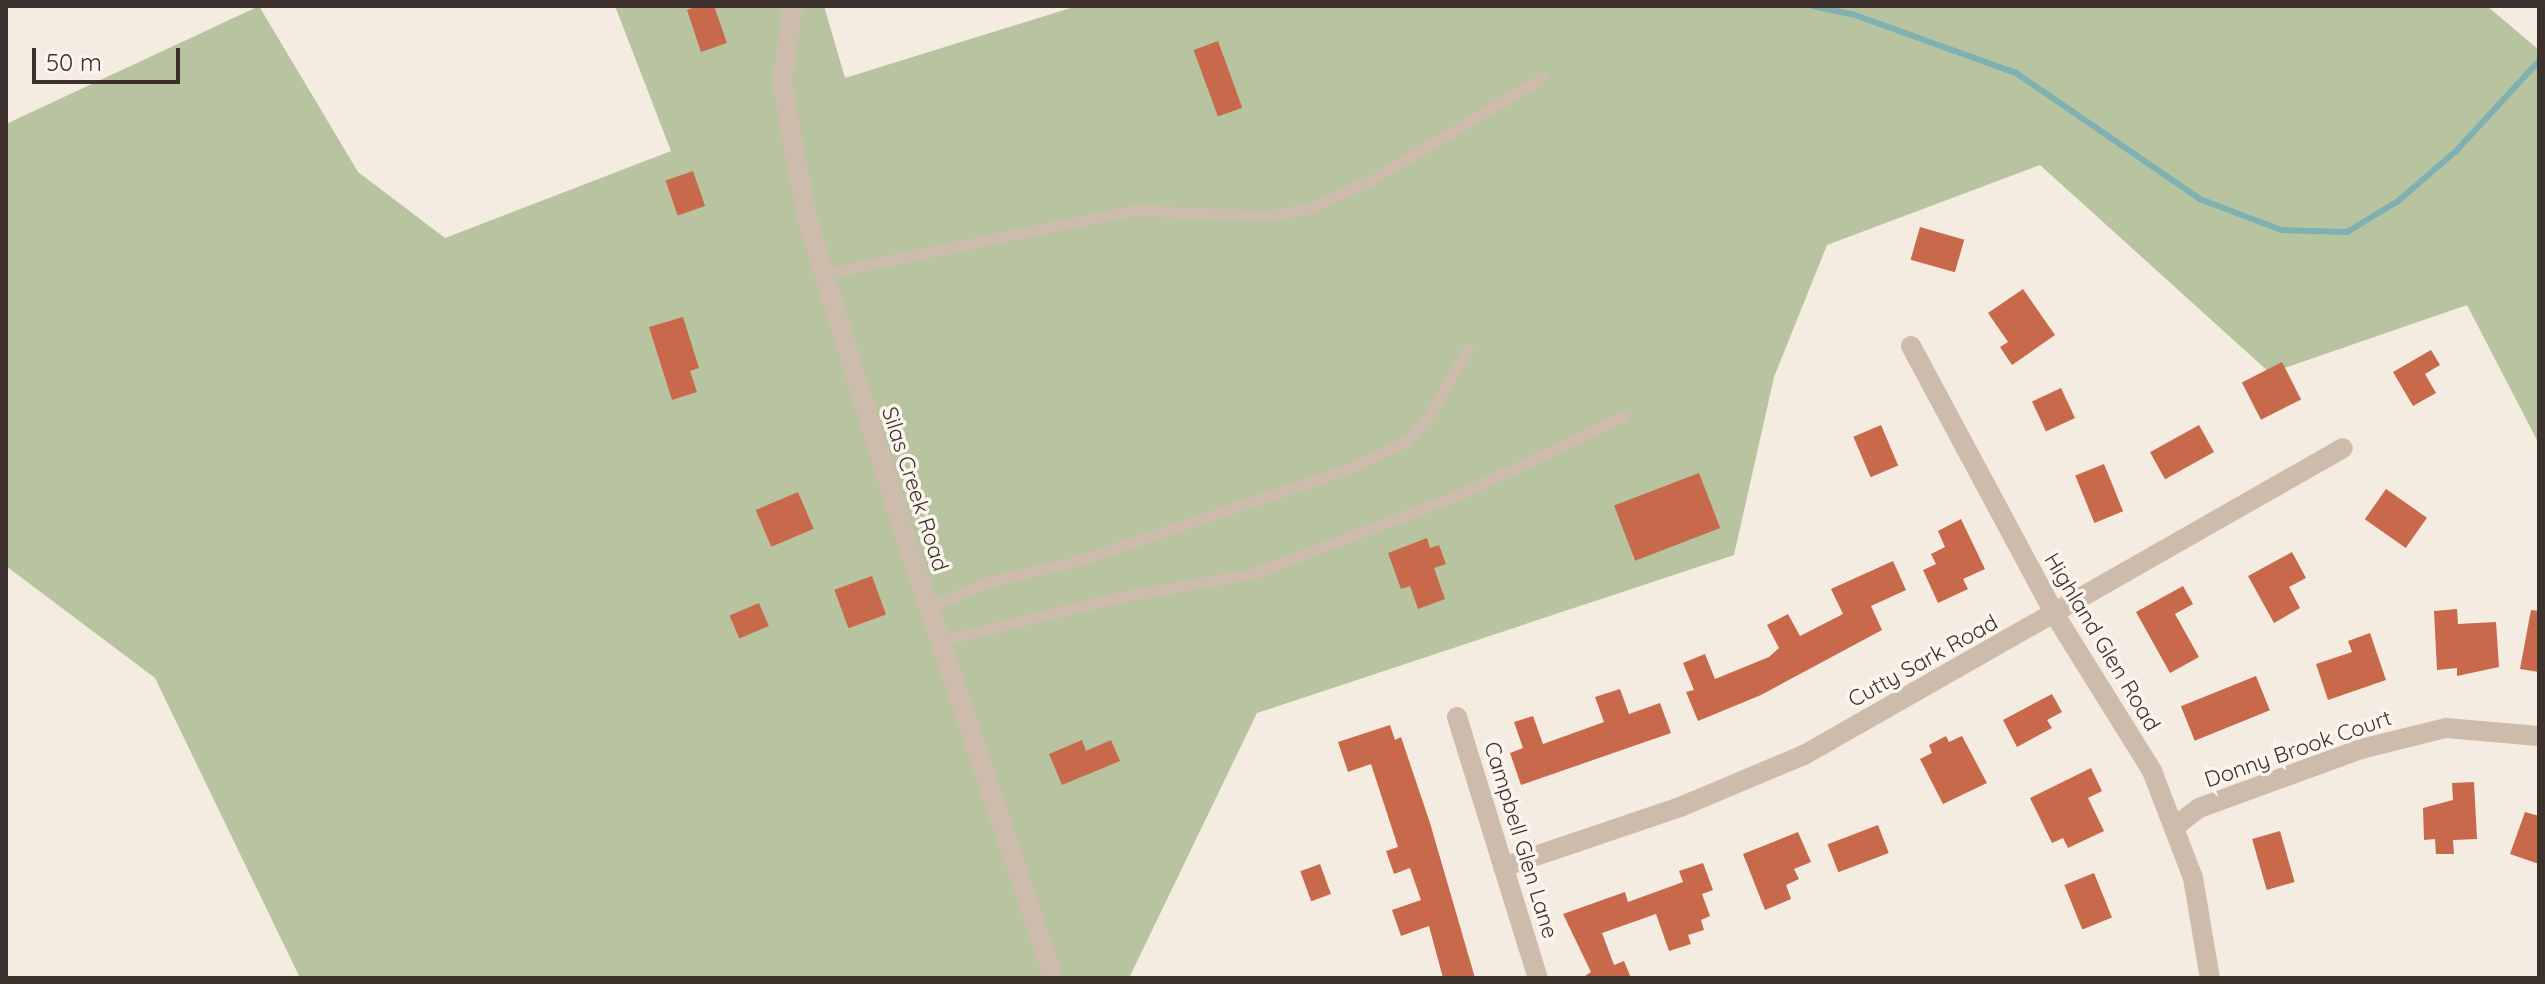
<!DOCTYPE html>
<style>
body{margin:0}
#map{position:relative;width:2545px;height:984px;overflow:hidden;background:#f4ebe1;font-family:Quicksand,sans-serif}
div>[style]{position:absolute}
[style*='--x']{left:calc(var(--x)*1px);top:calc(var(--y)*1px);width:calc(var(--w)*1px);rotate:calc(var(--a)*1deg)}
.green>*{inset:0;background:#b8c4a0}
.stream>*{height:6px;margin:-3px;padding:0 3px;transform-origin:3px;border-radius:3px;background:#7fb0b2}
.building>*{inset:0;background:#c8694b;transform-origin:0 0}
.lane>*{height:11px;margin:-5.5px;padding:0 5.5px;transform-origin:5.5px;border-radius:5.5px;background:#cdbbac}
.street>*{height:20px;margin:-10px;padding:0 10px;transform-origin:10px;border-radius:10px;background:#cdbbac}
span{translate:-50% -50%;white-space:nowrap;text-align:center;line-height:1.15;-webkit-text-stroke:7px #fbf5ee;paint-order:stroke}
.street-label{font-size:22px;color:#3b302b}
.frame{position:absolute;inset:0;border:8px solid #3b302b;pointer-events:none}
.scale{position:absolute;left:32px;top:48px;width:148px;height:36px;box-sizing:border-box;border:4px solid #3b302b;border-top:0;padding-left:10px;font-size:24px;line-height:28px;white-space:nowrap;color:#3b302b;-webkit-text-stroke:6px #fbf5ee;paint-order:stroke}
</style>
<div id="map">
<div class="green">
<div style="clip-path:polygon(259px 6px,358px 172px,445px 238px,671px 151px,615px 6px,824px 6px,845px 78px,1077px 6px,2487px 6px,2539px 50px,2539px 444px,2467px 305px,2270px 373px,2040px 165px,1827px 245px,1774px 377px,1734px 555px,1257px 713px,1129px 978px,300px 978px,155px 678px,6px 566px,6px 124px)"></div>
</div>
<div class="stream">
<div style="--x:1813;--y:6;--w:40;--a:12"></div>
<div style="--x:1852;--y:14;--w:174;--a:19.8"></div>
<div style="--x:2016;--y:73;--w:223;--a:34.4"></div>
<div style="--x:2200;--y:199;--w:87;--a:20.9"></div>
<div style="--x:2281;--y:230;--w:66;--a:1.7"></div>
<div style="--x:2347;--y:232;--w:60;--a:-31.3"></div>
<div style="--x:2398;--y:201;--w:77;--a:-40.8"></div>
<div style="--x:2456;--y:151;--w:122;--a:-47.3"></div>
</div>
<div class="building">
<div style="clip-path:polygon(698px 6px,714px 6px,727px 43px,701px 52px,687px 10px)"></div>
<div style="left:1218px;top:41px;width:71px;height:26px;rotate:70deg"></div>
<div style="left:693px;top:171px;width:37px;height:29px;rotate:71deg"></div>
<div style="left:1920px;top:227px;width:46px;height:34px;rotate:16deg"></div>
<div style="clip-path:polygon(2023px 289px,2055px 335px,2012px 365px,2000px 347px,2008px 342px,1988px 313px)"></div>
<div style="clip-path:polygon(683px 317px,699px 368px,690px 371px,697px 392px,672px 400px,649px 327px)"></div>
<div style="clip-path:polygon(2431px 350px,2440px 365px,2425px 374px,2436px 393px,2413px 406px,2393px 372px)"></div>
<div style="left:2282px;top:362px;width:42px;height:45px;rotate:63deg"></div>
<div style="left:2061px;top:388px;width:33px;height:32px;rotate:65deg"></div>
<div style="left:1881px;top:425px;width:44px;height:30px;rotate:67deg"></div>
<div style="left:2199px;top:425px;width:31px;height:56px;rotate:61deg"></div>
<div style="left:2104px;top:464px;width:51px;height:31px;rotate:68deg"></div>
<div style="left:1699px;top:473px;width:59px;height:91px;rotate:69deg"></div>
<div style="left:2386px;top:489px;width:50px;height:37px;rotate:35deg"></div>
<div style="left:798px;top:492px;width:40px;height:46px;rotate:67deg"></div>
<div style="clip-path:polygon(1961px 519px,1985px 569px,1963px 579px,1968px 589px,1938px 603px,1923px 570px,1936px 564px,1931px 554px,1945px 547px,1938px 531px)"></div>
<div style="clip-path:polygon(1427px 538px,1430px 548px,1439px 545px,1446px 564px,1434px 568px,1445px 599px,1418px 609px,1410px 586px,1401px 589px,1388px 553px)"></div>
<div style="clip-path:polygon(2292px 552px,2306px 578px,2289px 587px,2300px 608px,2274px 623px,2248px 576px)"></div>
<div style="clip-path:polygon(1893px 561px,1906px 590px,1871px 606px,1882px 630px,1761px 695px,1698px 721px,1686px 692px,1694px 690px,1683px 663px,1705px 654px,1715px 679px,1769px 657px,1779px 648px,1767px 625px,1788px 614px,1800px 636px,1843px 614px,1831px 589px)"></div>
<div style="left:872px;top:576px;width:41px;height:40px;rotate:70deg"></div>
<div style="clip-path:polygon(2183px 586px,2193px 604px,2175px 614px,2199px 657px,2170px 673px,2136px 612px)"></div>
<div style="left:759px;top:603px;width:25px;height:32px;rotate:67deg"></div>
<div style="clip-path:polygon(2457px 609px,2458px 624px,2496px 622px,2499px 667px,2457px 676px,2457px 668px,2437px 670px,2434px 611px)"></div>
<div style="clip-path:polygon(2531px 610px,2539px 611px,2539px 672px,2520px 669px)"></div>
<div style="clip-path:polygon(2370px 633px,2386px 680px,2328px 700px,2316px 664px,2352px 652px,2348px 641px)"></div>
<div style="left:2256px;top:676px;width:37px;height:81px;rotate:68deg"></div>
<div style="clip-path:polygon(1620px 689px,1629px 714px,1660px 703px,1671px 733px,1521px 785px,1510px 753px,1523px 748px,1514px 722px,1533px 716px,1543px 744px,1604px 722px,1595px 697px)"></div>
<div style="clip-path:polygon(2052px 694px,2062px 712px,2047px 720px,2052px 728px,2017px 747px,2003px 720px)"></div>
<div style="clip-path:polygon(1390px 725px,1395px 740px,1401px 737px,1430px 823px,1475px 978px,1443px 978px,1429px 926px,1401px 936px,1392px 910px,1421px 900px,1410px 868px,1394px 874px,1386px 851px,1398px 847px,1371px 764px,1348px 772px,1338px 742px)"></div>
<div style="clip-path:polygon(1946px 736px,1949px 742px,1962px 736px,1987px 783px,1943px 804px,1920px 759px,1932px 753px,1929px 745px)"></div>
<div style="clip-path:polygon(1082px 740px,1086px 751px,1111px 740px,1120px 761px,1062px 785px,1049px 754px)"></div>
<div style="clip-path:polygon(2091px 768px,2102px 791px,2088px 798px,2104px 831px,2068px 848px,2063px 838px,2052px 843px,2030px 798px)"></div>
<div style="clip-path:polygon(2474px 782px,2477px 839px,2453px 840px,2454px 854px,2436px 854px,2435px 839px,2424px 840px,2423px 808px,2453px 800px,2452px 783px)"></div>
<div style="clip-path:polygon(2525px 812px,2539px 816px,2539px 864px,2510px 854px)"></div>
<div style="left:1878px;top:825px;width:30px;height:54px;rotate:69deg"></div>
<div style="left:2280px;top:831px;width:53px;height:29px;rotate:74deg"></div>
<div style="clip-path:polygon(1798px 832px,1811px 862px,1794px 869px,1799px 879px,1786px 885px,1791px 899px,1765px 910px,1743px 854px)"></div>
<div style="clip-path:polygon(1703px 863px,1713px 890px,1702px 894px,1710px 916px,1701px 920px,1704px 930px,1688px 935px,1691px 944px,1669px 951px,1656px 914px,1602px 933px,1614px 965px,1624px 961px,1631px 978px,1582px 978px,1591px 972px,1563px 914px,1625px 892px,1628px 902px,1683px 882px,1679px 871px)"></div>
<div style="left:1320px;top:864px;width:32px;height:21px;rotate:70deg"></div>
<div style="left:2094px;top:873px;width:48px;height:32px;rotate:68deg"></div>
</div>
<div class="lane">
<div style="--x:822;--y:274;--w:319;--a:-11.6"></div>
<div style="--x:1135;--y:210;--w:131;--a:2.6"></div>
<div style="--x:1266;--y:216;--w:43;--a:-9.5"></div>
<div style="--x:1308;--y:209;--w:69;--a:-24.7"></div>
<div style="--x:1371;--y:180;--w:200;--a:-30.9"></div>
<div style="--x:929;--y:607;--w:67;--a:-22.8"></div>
<div style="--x:991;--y:581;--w:85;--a:-12.9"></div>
<div style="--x:1074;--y:562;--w:289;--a:-18.7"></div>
<div style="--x:1348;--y:469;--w:63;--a:-25.3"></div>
<div style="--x:1405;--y:442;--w:37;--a:-47"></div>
<div style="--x:1430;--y:415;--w:77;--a:-60.4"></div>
<div style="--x:940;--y:641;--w:180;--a:-13.8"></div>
<div style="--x:1115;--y:598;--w:142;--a:-10.1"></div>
<div style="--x:1255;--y:573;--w:223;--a:-21"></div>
<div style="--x:1463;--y:493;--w:178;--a:-25.7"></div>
</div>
<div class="street">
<div style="--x:793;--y:6;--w:78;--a:98.1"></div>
<div style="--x:782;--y:83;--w:137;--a:79.5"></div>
<div style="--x:807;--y:218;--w:317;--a:72.9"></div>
<div style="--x:900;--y:521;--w:482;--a:71.4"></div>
<div style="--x:1911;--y:346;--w:305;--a:61.8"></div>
<div style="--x:2055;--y:615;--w:184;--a:58.1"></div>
<div style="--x:2152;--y:771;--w:115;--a:69"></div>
<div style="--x:2193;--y:878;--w:101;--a:80.4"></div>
<div style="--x:1457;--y:717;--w:273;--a:72.8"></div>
<div style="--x:2174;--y:827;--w:31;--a:-37"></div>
<div style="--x:2199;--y:808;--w:172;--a:-20"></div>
<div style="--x:2361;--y:749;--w:88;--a:-13.9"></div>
<div style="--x:2446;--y:728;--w:93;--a:4.9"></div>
<div style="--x:1503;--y:867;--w:187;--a:-18.7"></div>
<div style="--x:1680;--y:807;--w:134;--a:-22.8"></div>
<div style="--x:1804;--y:755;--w:620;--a:-29.66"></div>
</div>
<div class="street-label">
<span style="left:915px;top:489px;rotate:72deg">Silas Creek Road</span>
<span style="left:2102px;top:642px;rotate:59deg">Highland Glen Road</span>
<span style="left:1923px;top:661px;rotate:-29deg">Cutty Sark Road</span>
<span style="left:2298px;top:749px;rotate:-19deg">Donny Brook Court</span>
<span style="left:1521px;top:840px;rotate:73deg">Campbell Glen Lane</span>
</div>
<div class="frame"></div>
<div class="scale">50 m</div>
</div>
